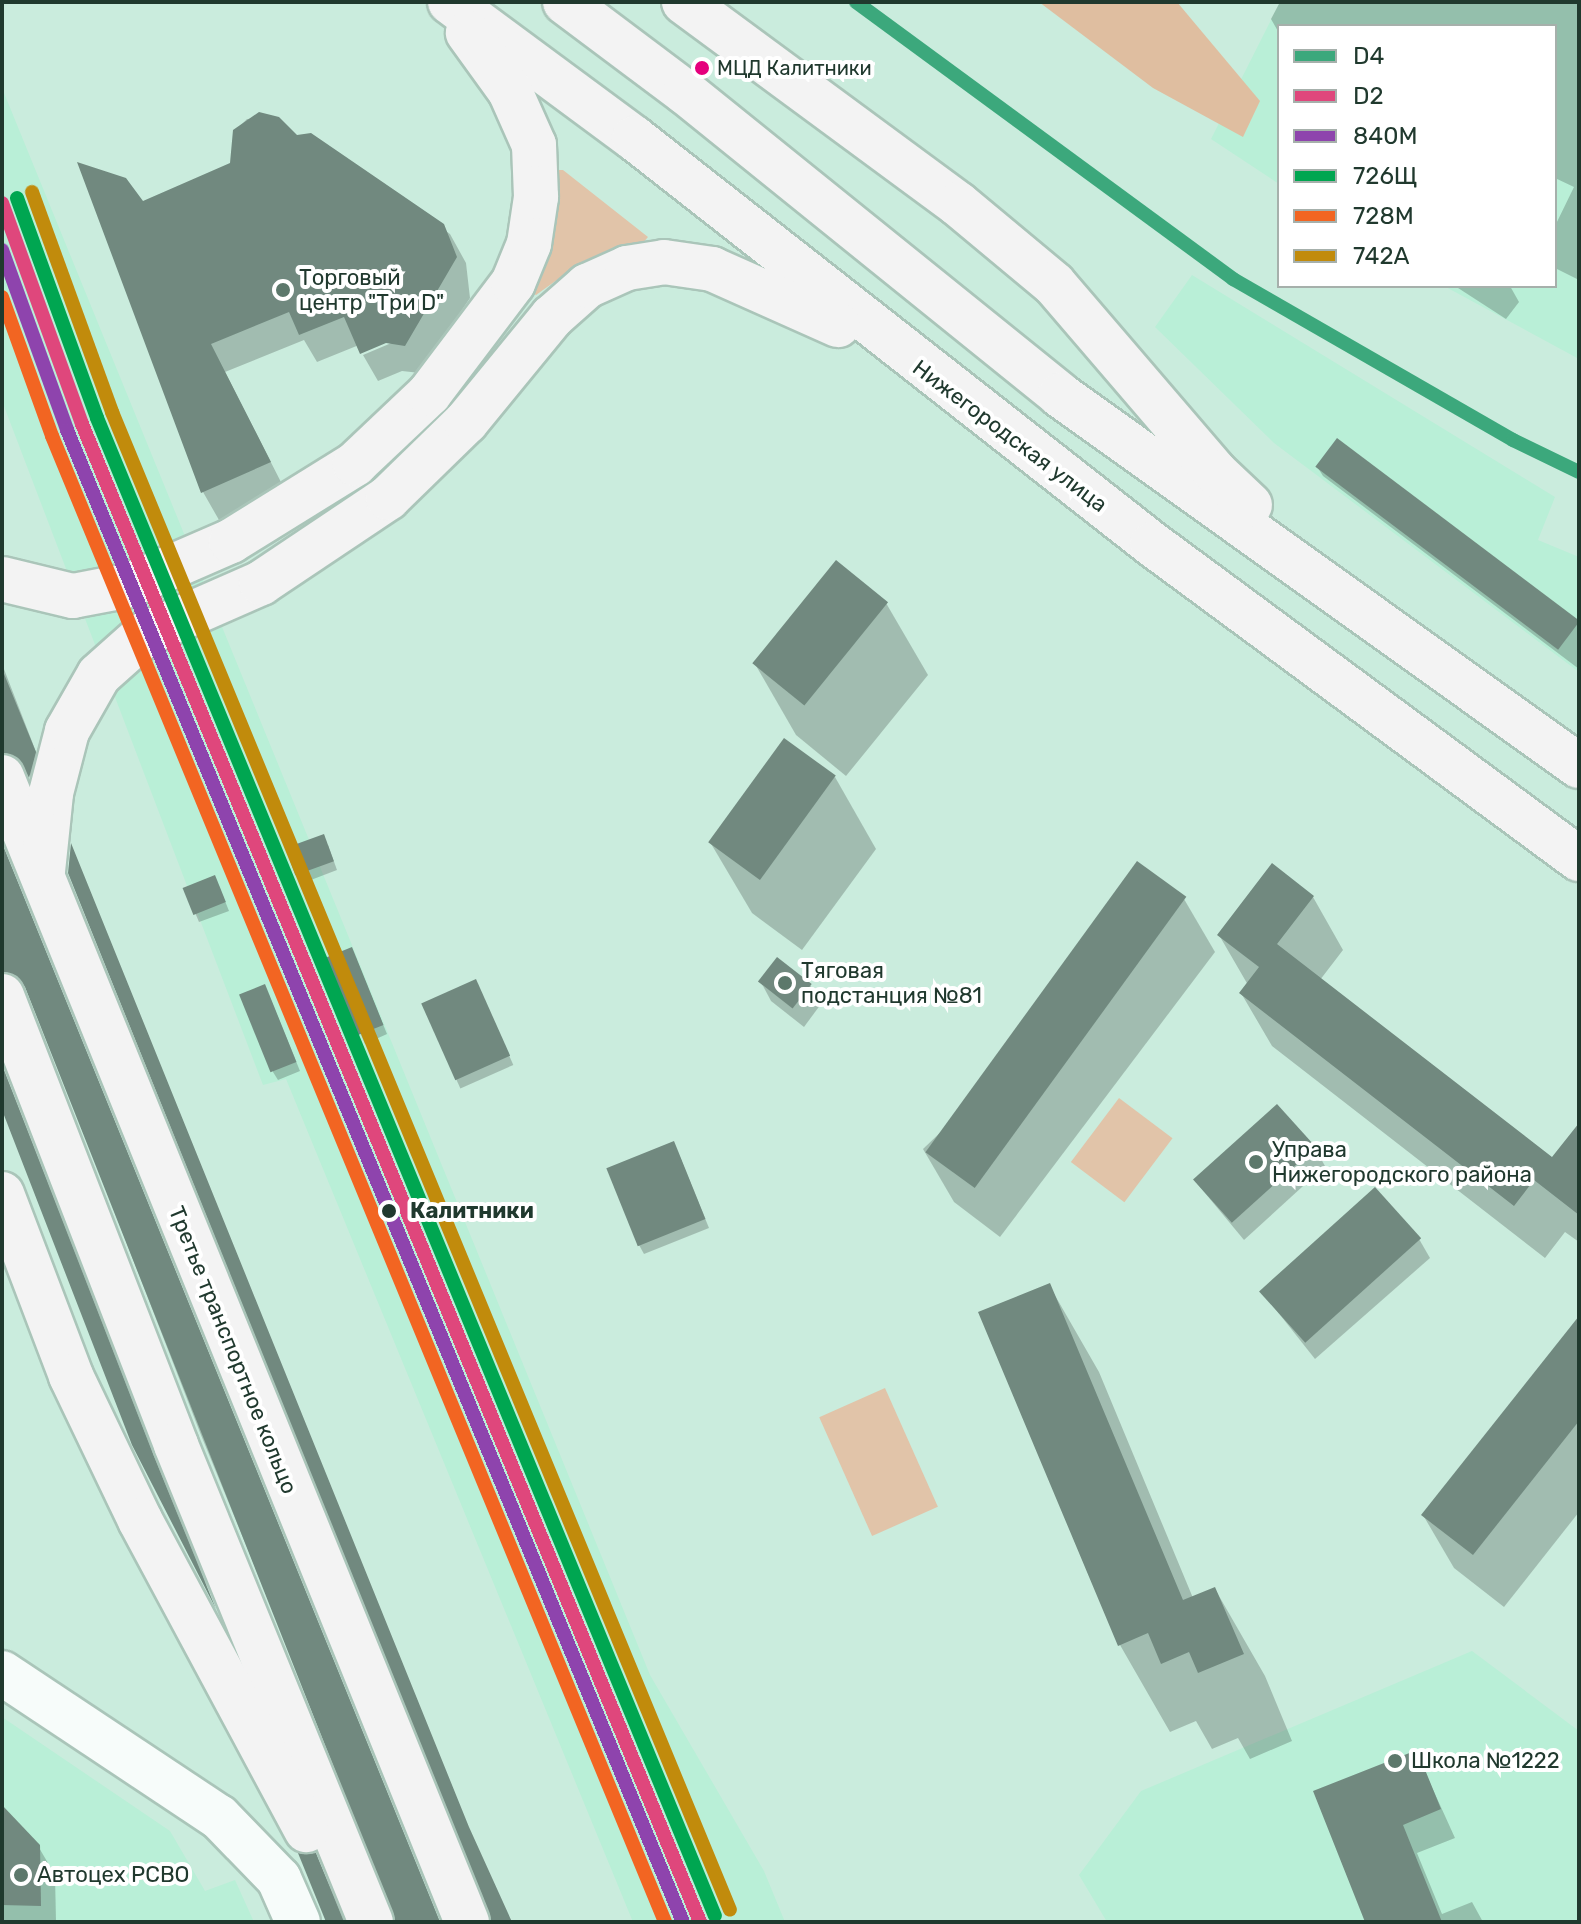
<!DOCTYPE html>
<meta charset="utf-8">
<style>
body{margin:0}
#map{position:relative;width:1581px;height:1924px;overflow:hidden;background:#caecdd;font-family:Rubik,sans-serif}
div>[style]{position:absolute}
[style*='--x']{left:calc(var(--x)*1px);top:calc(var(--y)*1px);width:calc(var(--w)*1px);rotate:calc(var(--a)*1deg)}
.built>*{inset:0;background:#b9efd7}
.green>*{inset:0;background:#e1c4a9;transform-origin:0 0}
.forest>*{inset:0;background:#dfbea0}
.shadow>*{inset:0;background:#0003;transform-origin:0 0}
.building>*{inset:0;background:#71897f;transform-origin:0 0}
.roads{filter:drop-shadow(2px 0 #aac5b9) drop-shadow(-2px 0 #aac5b9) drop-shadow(0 2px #aac5b9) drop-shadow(0 -2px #aac5b9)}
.secondary>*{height:44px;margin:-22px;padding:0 22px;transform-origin:22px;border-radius:22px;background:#f7fcfa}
.primary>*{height:44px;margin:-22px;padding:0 22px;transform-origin:22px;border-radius:22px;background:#f3f3f3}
.rail-1>*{height:14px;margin:-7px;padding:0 7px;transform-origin:7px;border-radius:7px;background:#3ca87c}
.rail-2>*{height:14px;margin:-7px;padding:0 7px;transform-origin:7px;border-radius:7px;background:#df477c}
.rail-3>*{height:14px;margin:-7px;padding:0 7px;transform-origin:7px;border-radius:7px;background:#8e44ad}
.rail-4>*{height:14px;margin:-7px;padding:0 7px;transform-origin:7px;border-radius:7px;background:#00a651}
.rail-5>*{height:14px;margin:-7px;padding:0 7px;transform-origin:7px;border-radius:7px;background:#f26522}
.rail-6>*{height:14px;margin:-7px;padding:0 7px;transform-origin:7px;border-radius:7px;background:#c18b0c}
.dots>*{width:22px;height:22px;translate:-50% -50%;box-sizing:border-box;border:4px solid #fff;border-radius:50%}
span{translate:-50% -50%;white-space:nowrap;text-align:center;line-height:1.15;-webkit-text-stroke:8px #fff;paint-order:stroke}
.bus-label{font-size:20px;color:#20392e}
.left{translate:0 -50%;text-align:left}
.poi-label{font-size:22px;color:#20392e}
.street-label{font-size:22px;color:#20392e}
.stop-label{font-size:22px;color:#20392e;font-weight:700}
.frame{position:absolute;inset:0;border:4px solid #20392e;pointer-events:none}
.legend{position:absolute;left:1277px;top:24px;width:280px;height:264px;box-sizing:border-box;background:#fff;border:2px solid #a6b0ab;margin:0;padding:10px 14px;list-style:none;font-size:24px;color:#20392e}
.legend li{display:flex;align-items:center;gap:16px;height:40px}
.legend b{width:40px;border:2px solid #a6b0ab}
</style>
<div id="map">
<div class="built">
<div style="clip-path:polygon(1280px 2px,1579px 2px,1579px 359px,1444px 286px,1555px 286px,1555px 26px,1279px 26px,1279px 184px,1211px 139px)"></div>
<div style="clip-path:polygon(2px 88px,650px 1675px,764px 1871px,785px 1922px,633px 1922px,286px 1079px,263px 1085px,2px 401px)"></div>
<div style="clip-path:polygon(1192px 275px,1555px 497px,1538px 540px,1579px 557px,1579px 672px,1274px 443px,1155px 327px)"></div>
<div style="clip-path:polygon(1472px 1651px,1579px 1731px,1579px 1922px,1107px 1922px,1079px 1875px,1141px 1791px)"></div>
<div style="clip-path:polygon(2px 1717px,170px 1831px,205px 1891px,235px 1880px,254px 1922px,2px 1922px)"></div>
</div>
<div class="green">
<div style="clip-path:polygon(556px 170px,563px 170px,648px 237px,642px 244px,612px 249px,575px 267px,536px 295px,531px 292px,556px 215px)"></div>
<div style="left:1119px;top:1098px;width:67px;height:80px;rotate:37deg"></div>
<div style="left:885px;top:1388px;width:130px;height:72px;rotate:66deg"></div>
</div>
<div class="forest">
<div style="clip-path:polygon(1039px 2px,1177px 2px,1260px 101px,1243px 137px,1153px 88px)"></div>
</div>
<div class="shadow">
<div style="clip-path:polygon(1280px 2px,1579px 2px,1579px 280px,1555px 268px,1555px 226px,1574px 187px,1555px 178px,1555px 26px,1279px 26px,1279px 33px,1271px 19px)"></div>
<div style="clip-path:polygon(272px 117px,296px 137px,311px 135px,450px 234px,466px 263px,470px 298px,420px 373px,402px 371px,378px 381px,363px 355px,396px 341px,359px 345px,317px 362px,304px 340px,225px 372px,285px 490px,219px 520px,203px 492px,143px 203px,232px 165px,235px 131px,247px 119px)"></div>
<div style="clip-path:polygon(1455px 286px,1510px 286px,1519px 302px,1506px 319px)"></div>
<div style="clip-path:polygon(1318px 468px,1579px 624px,1579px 669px,1323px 476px)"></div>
<div style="clip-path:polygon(886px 603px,928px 675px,846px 776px,796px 735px,755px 664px)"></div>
<div style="clip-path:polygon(2px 664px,40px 762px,34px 782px,24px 765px,2px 763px)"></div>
<div style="clip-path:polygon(835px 777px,876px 849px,802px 950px,752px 913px,710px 842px)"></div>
<div style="clip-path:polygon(2px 844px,440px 1922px,395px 1922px,396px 1912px,201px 1435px,29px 991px,24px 984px,2px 981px)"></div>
<div style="clip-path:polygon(328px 845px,337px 870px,303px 883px,298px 874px)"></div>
<div style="clip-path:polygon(219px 886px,229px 911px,199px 922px,185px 889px)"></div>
<div style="clip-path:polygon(1313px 897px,1343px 950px,1320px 980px,1553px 1160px,1579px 1126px,1579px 1242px,1565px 1232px,1545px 1258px,1272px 1046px,1241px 993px,1248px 985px,1219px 935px)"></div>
<div style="clip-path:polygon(1184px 899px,1215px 952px,1000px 1237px,954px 1202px,923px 1149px)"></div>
<div style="clip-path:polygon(356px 958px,387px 1034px,365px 1044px,328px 959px)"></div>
<div style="clip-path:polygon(761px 982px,810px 985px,821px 1004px,804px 1027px,771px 1001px)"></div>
<div style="left:480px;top:990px;width:82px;height:58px;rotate:66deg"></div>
<div style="clip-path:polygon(269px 995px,300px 1071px,278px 1080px,273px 1072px)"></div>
<div style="clip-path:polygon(2px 1065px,208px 1588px,133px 1444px,2px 1101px)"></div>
<div style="clip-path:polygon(1315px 1148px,1325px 1166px,1244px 1240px,1195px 1181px)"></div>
<div style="clip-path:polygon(678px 1152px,709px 1228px,644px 1254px,639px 1245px)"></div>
<div style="clip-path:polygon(1419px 1239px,1430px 1258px,1315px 1359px,1261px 1291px)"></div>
<div style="clip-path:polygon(1049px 1285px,1099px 1372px,1193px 1598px,1215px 1589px,1265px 1676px,1292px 1741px,1250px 1759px,1238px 1738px,1212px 1749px,1196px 1721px,1170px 1732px,1120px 1645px,981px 1313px)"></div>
<div style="clip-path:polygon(1579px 1319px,1579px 1512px,1504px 1607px,1454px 1568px,1423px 1515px)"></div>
<div style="clip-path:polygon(1416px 1752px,1455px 1838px,1417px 1853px,1442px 1914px,1472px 1902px,1483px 1922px,1368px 1922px)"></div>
<div style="clip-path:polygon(2px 1817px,38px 1846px,55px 1875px,56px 1922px,2px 1922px)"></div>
<div style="clip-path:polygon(320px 1864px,346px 1922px,328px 1922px)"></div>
</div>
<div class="building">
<div style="clip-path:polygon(259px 112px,279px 117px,297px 135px,311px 133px,444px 224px,457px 257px,405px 346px,386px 343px,360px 354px,344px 317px,299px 335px,289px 312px,211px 344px,271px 462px,201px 493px,77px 162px,126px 178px,143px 201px,230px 163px,233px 130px)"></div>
<div style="left:1337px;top:438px;width:304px;height:36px;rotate:37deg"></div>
<div style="left:836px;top:560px;width:67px;height:133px;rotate:39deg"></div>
<div style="clip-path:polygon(2px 669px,36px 752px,29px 778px,18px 758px,2px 753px)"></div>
<div style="left:784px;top:738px;width:64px;height:129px;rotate:36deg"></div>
<div style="left:324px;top:834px;width:29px;height:41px;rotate:70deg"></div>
<div style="clip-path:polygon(2px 843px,440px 1922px,395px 1922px,25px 987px,17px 976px,2px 972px)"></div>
<div style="clip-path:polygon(71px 843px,469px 1827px,512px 1922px,491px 1922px,68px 873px)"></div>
<div style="left:1137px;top:861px;width:61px;height:360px;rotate:36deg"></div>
<div style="clip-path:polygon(1272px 863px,1314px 896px,1277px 944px,1552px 1157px,1579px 1123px,1579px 1215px,1534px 1180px,1514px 1206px,1239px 993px,1259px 967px,1217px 935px)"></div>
<div style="left:215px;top:875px;width:29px;height:35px;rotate:68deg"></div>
<div style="left:352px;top:947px;width:84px;height:28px;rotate:68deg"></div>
<div style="left:777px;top:957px;width:44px;height:31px;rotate:38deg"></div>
<div style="left:476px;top:979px;width:84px;height:60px;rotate:66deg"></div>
<div style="left:265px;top:984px;width:84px;height:28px;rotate:68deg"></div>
<div style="clip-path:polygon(2px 1065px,153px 1454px,216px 1609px,132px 1445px,2px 1110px)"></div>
<div style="left:1277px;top:1104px;width:58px;height:113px;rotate:48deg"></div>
<div style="left:674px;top:1141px;width:84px;height:73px;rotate:68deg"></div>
<div style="left:1375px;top:1187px;width:69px;height:156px;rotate:48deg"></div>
<div style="clip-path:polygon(1050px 1283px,1183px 1600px,1215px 1587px,1244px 1654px,1198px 1673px,1189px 1652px,1161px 1664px,1148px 1633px,1118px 1646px,978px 1312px)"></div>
<div style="clip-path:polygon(1579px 1316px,1579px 1421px,1473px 1555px,1421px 1515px)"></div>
<div style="clip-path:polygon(1417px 1750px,1441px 1809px,1403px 1825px,1442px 1922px,1365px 1922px,1313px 1791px)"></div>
<div style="clip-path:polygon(2px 1805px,40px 1845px,41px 1906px,2px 1905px)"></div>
<div style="clip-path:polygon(298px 1853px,316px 1853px,344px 1922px,326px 1922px)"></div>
</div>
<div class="roads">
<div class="secondary">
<div style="--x:2;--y:1673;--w:260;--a:33.6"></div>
<div style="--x:219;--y:1817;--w:86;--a:45.9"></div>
<div style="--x:279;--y:1879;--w:47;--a:66.2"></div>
</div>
<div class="primary">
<div style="--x:450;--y:2;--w:229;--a:36.5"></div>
<div style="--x:634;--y:138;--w:658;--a:38.09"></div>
<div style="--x:1152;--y:544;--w:531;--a:36.42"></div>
<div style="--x:565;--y:2;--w:150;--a:36.9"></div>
<div style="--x:685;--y:92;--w:482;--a:38.9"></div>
<div style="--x:1060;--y:395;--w:638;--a:35.56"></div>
<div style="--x:684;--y:2;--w:340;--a:36.4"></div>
<div style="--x:958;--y:204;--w:125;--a:39.8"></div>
<div style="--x:1054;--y:284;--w:248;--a:49.4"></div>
<div style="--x:1215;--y:472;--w:48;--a:43.3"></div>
<div style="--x:2;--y:579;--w:73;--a:13.5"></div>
<div style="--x:73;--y:596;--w:58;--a:-10.9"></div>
<div style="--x:130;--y:585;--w:110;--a:-23.5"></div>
<div style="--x:231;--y:541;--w:146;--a:-31.8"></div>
<div style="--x:355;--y:464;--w:102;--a:-43.4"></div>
<div style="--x:429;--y:394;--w:139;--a:-52.9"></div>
<div style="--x:513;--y:283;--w:42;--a:-67.7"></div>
<div style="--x:529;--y:244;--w:48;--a:-81.5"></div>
<div style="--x:536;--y:197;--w:52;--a:-92.2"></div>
<div style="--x:534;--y:145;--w:59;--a:-114"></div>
<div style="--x:510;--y:91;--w:72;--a:-125.9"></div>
<div style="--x:2;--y:777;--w:1236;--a:67.9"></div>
<div style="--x:43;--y:871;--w:78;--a:-84.1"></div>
<div style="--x:51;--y:793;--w:64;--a:-75.5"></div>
<div style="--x:67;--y:731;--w:64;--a:-60.3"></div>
<div style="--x:99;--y:675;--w:62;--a:-41.7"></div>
<div style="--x:145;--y:634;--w:127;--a:-23.7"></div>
<div style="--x:261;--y:583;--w:153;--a:-33.8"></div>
<div style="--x:388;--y:498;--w:109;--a:-44.3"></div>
<div style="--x:466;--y:422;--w:136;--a:-50.7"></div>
<div style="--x:552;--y:317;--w:47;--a:-41.5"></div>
<div style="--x:587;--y:286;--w:44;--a:-24.2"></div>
<div style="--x:627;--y:268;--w:37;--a:-9"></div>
<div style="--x:664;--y:262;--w:49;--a:8.3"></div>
<div style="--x:712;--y:269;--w:138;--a:24"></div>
<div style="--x:2;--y:996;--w:482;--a:68.8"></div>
<div style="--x:176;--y:1445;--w:515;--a:67.77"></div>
<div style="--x:2;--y:1194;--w:195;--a:69.2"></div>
<div style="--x:71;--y:1376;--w:160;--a:64.4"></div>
<div style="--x:140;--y:1520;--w:352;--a:61.8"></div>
</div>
</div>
<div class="rail-1">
<div style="--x:856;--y:2;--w:468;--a:36.3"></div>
<div style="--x:1233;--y:279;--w:323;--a:29.9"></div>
<div style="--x:1513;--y:440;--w:73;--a:25.9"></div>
</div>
<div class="rail-2">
<div style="--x:2;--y:203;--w:235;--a:70.1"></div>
<div style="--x:82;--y:424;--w:1620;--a:67.58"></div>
</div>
<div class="rail-3">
<div style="--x:2;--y:250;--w:191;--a:70.1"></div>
<div style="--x:67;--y:430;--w:1614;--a:67.57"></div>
</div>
<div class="rail-4">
<div style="--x:17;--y:198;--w:234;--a:70"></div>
<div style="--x:97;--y:418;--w:1620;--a:67.58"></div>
</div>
<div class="rail-5">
<div style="--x:2;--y:297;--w:148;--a:70.2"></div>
<div style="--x:52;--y:436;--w:1607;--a:67.58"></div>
</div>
<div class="rail-6">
<div style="--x:32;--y:192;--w:234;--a:70"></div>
<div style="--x:112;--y:412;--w:1620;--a:67.58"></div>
</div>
<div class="dots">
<div style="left:702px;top:68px;background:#e5007d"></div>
<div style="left:283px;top:290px;background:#5c786b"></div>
<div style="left:785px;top:983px;background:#5c786b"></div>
<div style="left:1256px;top:1162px;background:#5c786b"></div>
<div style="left:389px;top:1211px;background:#20392e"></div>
<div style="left:1395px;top:1761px;background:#5c786b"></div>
<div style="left:21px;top:1875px;background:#5c786b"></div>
</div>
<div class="bus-label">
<span class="left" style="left:717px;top:68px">МЦД Калитники</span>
</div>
<div class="poi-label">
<span class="left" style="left:299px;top:290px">Торговый<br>центр "Три D"</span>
<span class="left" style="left:801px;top:983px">Тяговая<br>подстанция №81</span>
<span class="left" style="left:1272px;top:1162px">Управа<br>Нижегородского района</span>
<span class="left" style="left:1411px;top:1761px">Школа №1222</span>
<span class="left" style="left:37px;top:1875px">Автоцех РСВО</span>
</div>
<div class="street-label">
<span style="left:1010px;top:436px;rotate:37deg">Нижегородская улица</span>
<span style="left:233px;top:1350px;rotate:68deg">Третье транспортное кольцо</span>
</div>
<div class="stop-label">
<span class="left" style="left:410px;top:1211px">Калитники</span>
</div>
<div class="frame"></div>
<ul class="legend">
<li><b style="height:10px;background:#3ca87c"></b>D4</li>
<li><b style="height:10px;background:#df477c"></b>D2</li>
<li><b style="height:10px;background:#8e44ad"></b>840М</li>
<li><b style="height:10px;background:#00a651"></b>726Щ</li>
<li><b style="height:10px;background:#f26522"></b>728М</li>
<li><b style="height:10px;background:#c18b0c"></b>742А</li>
</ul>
</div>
